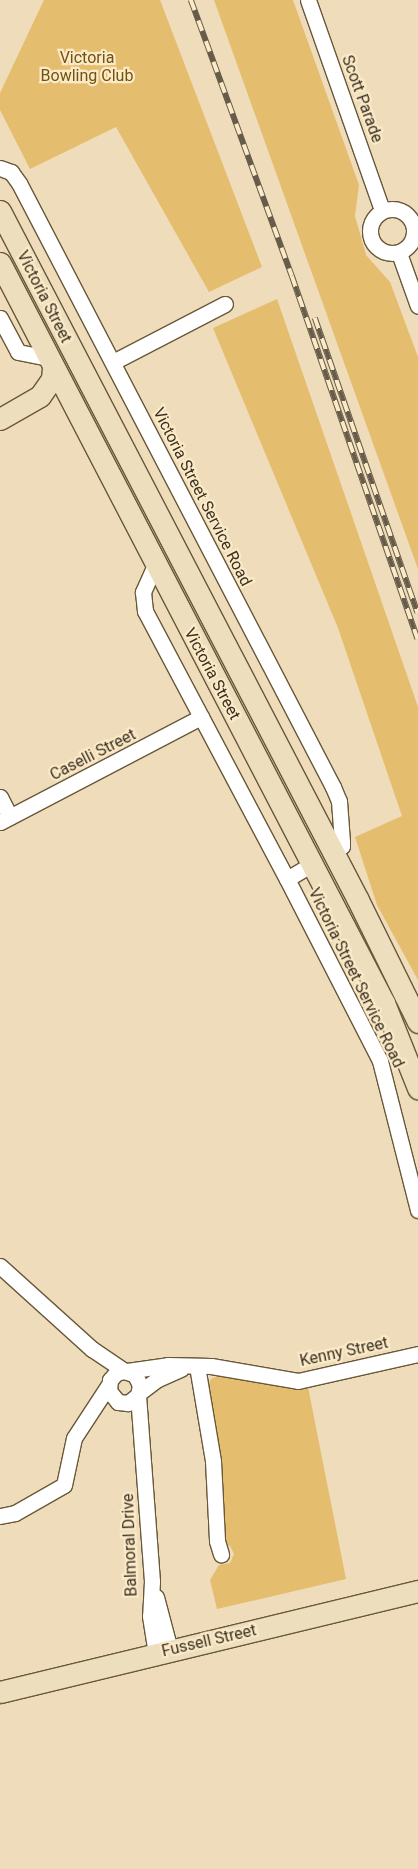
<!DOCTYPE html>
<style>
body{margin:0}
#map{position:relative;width:418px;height:1869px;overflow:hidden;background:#efdcba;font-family:Roboto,sans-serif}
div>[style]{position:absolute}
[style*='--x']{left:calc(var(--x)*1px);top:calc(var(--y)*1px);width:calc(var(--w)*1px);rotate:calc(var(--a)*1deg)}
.green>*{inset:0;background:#e5bd6e}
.roads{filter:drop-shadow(1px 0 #685839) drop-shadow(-1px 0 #685839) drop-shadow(0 1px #685839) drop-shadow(0 -1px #685839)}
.street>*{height:15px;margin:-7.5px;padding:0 7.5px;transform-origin:7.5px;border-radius:7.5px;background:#fff}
.street>.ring{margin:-7.5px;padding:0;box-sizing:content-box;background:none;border:15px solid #fff;border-radius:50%}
.secondary>*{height:21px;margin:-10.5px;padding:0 10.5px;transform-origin:10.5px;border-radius:10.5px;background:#eddebe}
.rail>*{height:5.5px;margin-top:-2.75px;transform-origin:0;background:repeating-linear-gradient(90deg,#fceac7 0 11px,#665c49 0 22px);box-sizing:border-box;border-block:1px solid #665c49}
span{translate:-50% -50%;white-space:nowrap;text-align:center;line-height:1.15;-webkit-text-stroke:4.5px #fceac7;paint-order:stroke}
.park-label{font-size:16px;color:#6f5311}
.street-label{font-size:16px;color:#373023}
</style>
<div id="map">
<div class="green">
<div style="clip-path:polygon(44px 0,160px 0,262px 267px,209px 292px,116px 127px,30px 169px,0 110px,0 93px)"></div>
<div style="clip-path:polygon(214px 0,293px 0,359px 185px,355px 216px,366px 255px,390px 282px,418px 357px,418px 569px)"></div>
<div style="clip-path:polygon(277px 299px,418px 707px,418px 980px,377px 905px,355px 837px,402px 816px,338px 628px,213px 328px)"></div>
<div style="clip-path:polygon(221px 1374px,282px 1387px,308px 1387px,346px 1579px,217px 1609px,210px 1580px,219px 1565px,230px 1563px,234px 1554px,230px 1546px,224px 1543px,206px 1389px,211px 1379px)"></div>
</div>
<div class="roads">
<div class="street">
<div style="--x:308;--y:0;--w:223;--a:70.6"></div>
<div style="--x:0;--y:168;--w:12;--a:20"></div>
<div style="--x:11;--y:172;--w:14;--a:54"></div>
<div style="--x:19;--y:183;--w:681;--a:62.53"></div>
<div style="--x:333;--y:787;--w:15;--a:67"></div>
<div style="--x:339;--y:801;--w:41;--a:85.8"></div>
<div style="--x:342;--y:842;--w:4;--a:90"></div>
<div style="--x:342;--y:846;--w:11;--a:146"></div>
<div class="ring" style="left:370px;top:209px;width:29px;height:29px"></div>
<div style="--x:399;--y:253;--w:56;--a:70.3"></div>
<div style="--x:0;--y:318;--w:38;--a:62"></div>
<div style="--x:18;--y:352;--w:32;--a:11"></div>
<div style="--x:113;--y:362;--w:126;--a:-27.4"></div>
<div style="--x:155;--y:565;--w:30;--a:114"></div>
<div style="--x:143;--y:592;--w:19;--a:84"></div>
<div style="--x:145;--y:611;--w:303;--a:62.1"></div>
<div style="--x:287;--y:879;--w:204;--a:62.9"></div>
<div style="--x:380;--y:1061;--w:154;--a:75.7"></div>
<div style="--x:0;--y:797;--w:22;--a:63"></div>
<div style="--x:0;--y:822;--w:227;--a:-27.6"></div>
<div style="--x:287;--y:879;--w:29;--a:-31"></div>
<div style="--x:0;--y:1266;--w:124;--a:42.1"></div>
<div style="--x:92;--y:1349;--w:40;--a:34"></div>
<div style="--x:197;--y:1366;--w:96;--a:80.4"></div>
<div style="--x:213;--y:1461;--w:80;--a:87.1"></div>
<div style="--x:217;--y:1541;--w:14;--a:73"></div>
<div style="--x:127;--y:1371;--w:41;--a:-8.3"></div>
<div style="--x:168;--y:1365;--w:43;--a:1.3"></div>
<div style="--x:211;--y:1366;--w:88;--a:9.8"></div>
<div style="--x:298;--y:1381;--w:123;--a:-12.7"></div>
<div style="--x:139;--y:1393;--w:21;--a:-37"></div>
<div style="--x:156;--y:1380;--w:27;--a:-24"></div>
<div style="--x:138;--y:1395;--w:13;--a:141"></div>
<div style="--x:128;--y:1403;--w:10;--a:-174"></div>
<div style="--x:118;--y:1402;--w:14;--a:-129"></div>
<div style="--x:109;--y:1391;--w:11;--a:-85"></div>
<div style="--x:110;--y:1380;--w:9;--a:-49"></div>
<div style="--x:116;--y:1373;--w:9;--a:-13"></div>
<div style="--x:125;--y:1371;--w:11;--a:22"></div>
<div style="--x:135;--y:1375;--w:11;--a:63"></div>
<div style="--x:140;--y:1385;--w:10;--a:101"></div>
<div style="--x:138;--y:1395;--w:187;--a:85.7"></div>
<div style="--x:152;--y:1581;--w:35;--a:93"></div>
<div style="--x:150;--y:1616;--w:37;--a:81"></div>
<div style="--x:0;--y:1516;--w:15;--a:-11"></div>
<div style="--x:15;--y:1513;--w:56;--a:-29.7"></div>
<div style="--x:64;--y:1485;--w:48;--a:-78"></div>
<div style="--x:74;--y:1438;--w:62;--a:-56.8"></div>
<div style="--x:156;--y:1597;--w:55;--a:75.2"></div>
</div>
<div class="secondary">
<div style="--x:0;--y:211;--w:776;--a:62.54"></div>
<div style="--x:358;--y:900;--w:136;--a:63.8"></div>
<div style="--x:0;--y:263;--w:834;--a:62.57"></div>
<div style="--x:384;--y:1003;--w:92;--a:68.2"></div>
<div style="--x:0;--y:419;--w:46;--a:-29.9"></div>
<div style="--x:40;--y:396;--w:21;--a:-55"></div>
<div style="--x:52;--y:379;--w:12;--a:-85"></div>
<div style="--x:0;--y:1692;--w:430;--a:-13.6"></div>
</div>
</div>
<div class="rail">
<div style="--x:191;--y:0;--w:294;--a:69.9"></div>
<div style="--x:292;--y:276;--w:384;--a:70.9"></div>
<div style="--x:315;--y:318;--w:312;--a:70.8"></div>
</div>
<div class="park-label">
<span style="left:87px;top:67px">Victoria<br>Bowling Club</span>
</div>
<div class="street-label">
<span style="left:362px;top:99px;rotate:70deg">Scott Parade</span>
<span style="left:44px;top:297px;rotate:63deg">Victoria Street</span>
<span style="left:202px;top:497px;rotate:63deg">Victoria Street Service Road</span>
<span style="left:212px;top:674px;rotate:62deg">Victoria Street</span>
<span style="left:93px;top:755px;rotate:-27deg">Caselli Street</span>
<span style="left:356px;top:978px;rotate:64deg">Victoria Street Service Road</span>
<span style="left:344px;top:1352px;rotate:-12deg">Kenny Street</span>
<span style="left:130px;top:1545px;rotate:-92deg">Balmoral Drive</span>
<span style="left:209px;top:1641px;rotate:-13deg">Fussell Street</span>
</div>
</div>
